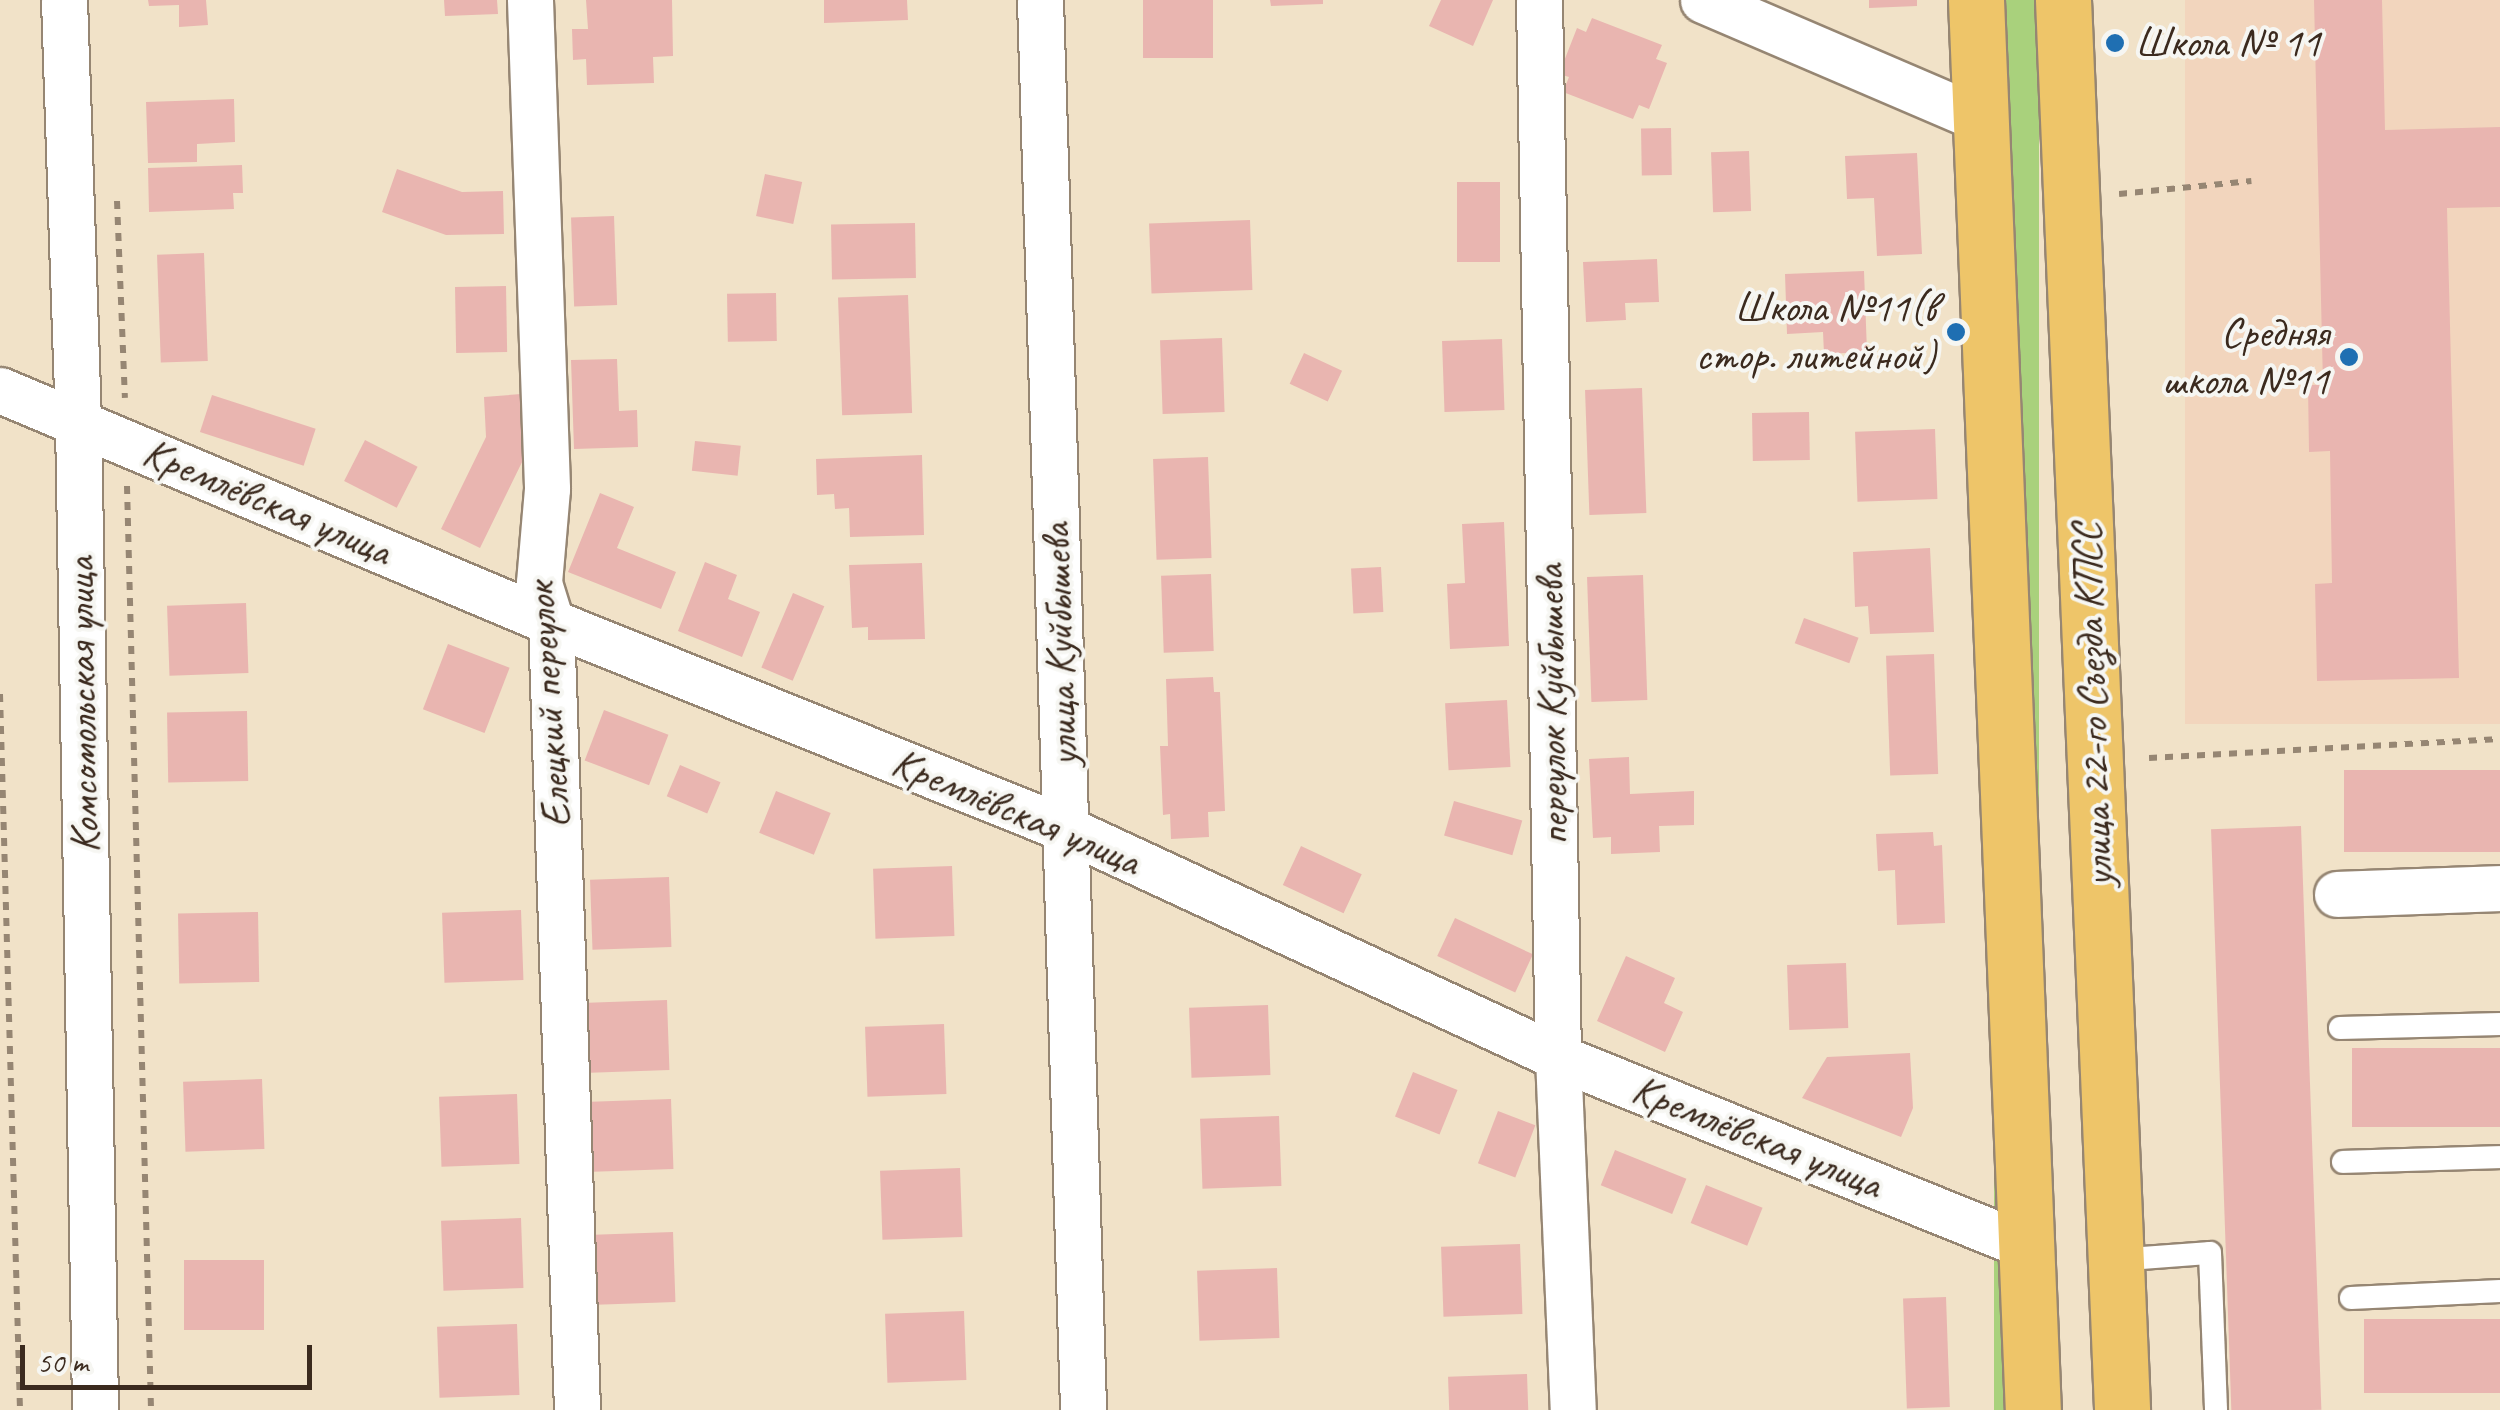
<!DOCTYPE html>
<meta charset="utf-8">
<style>
body{margin:0}
#map{position:relative;width:2500px;height:1410px;overflow:hidden;background:#f1e2c8;font-family:Caveat,sans-serif}
div>[style]{position:absolute}
[style*='--x']{left:calc(var(--x)*1px);top:calc(var(--y)*1px);width:calc(var(--w)*1px);rotate:calc(var(--a)*1deg)}
.built>*{inset:0;background:#f2d5bd;transform-origin:0 0}
.green>*{inset:0;background:#a9d17c;transform-origin:0 0}
.building>*{inset:0;background:#e9b5b0;transform-origin:0 0}
.path>*{height:6px;margin-top:-3px;transform-origin:0;background:repeating-linear-gradient(90deg,#968673 0 8px,transparent 0 16px)}
.roads{filter:drop-shadow(2px 0 #968673) drop-shadow(-2px 0 #968673) drop-shadow(0 2px #968673) drop-shadow(0 -2px #968673)}
.service>*{height:22px;margin:-11px;padding:0 11px;transform-origin:11px;border-radius:11px;background:#fff}
.minor>*{height:45px;margin:-22.5px;padding:0 22.5px;transform-origin:22.5px;border-radius:22.5px;background:#fff}
.primary>*{height:55px;margin:-27.5px;padding:0 27.5px;transform-origin:27.5px;border-radius:27.5px;background:#eec569}
.dots>*{width:28px;height:28px;translate:-50% -50%;box-sizing:border-box;border:5px solid #f6f6f2;border-radius:50%}
span{translate:-50% -50%;white-space:nowrap;text-align:center;line-height:1.15;-webkit-text-stroke:8px #f6f6f2;paint-order:stroke}
.poi-label{font-size:42px;color:#3b2a1e}
.left{translate:0 -50%;text-align:left}
.right{translate:-100% -50%;text-align:right}
.street-label{font-size:42px;color:#3b2a1e}
.scale{position:absolute;left:20px;top:1345px;width:292px;height:45px;box-sizing:border-box;border:5px solid #3b2a1e;border-top:0;padding-left:12px;font-size:30px;line-height:35px;white-space:nowrap;color:#3b2a1e;-webkit-text-stroke:8px #f6f6f2;paint-order:stroke}
</style>
<div id="map">
<div class="built">
<div style="left:2185px;top:0;width:315px;height:724px"></div>
</div>
<div class="green">
<div style="left:1994px;top:0;width:45px;height:1411px"></div>
</div>
<div class="building">
<div style="clip-path:polygon(148px 0,206px 0,208px 25px,179px 27px,179px 5px,149px 6px)"></div>
<div style="clip-path:polygon(444px 0,497px 0,498px 14px,445px 16px)"></div>
<div style="clip-path:polygon(586px 0,672px 0,673px 56px,653px 57px,654px 83px,587px 85px,586px 59px,573px 60px,572px 29px,588px 29px)"></div>
<div style="clip-path:polygon(824px 0,907px 0,908px 20px,824px 23px)"></div>
<div style="left:1143px;top:0;width:70px;height:58px"></div>
<div style="clip-path:polygon(1270px 0,1323px 0,1323px 4px,1271px 6px)"></div>
<div style="clip-path:polygon(1441px 0,1493px 0,1473px 46px,1429px 26px)"></div>
<div style="clip-path:polygon(1869px 0,1917px 0,1917px 6px,1869px 8px)"></div>
<div style="clip-path:polygon(2314px 0,2382px 0,2385px 130px,2500px 127px,2500px 207px,2447px 208px,2459px 678px,2317px 681px,2315px 584px,2332px 583px,2330px 451px,2309px 452px,2308px 385px,2323px 385px)"></div>
<div style="clip-path:polygon(1592px 18px,1662px 45px,1656px 59px,1667px 63px,1649px 109px,1639px 105px,1633px 119px,1563px 92px,1569px 77px,1559px 74px,1577px 28px,1586px 32px)"></div>
<div style="clip-path:polygon(234px 99px,235px 142px,197px 144px,197px 162px,148px 163px,146px 102px)"></div>
<div style="left:1671px;top:128px;width:47px;height:30px;rotate:89deg"></div>
<div style="left:1749px;top:151px;width:60px;height:38px;rotate:88deg"></div>
<div style="clip-path:polygon(1917px 153px,1922px 254px,1877px 256px,1874px 198px,1847px 199px,1845px 156px)"></div>
<div style="clip-path:polygon(242px 165px,243px 193px,233px 193px,234px 209px,149px 212px,148px 168px)"></div>
<div style="clip-path:polygon(397px 169px,462px 192px,503px 191px,504px 234px,446px 235px,382px 212px)"></div>
<div style="left:765px;top:174px;width:38px;height:43px;rotate:12deg"></div>
<div style="left:1457px;top:182px;width:43px;height:80px"></div>
<div style="left:614px;top:216px;width:89px;height:43px;rotate:88deg"></div>
<div style="left:1250px;top:220px;width:70px;height:101px;rotate:88deg"></div>
<div style="left:915px;top:223px;width:55px;height:84px;rotate:89deg"></div>
<div style="left:204px;top:253px;width:108px;height:47px;rotate:88deg"></div>
<div style="clip-path:polygon(1657px 259px,1659px 302px,1625px 303px,1626px 320px,1586px 322px,1583px 262px)"></div>
<div style="clip-path:polygon(1864px 271px,1867px 352px,1824px 354px,1823px 332px,1787px 334px,1785px 274px)"></div>
<div style="left:506px;top:286px;width:66px;height:51px;rotate:89deg"></div>
<div style="left:776px;top:293px;width:48px;height:49px;rotate:89deg"></div>
<div style="left:908px;top:295px;width:118px;height:70px;rotate:88deg"></div>
<div style="left:1222px;top:338px;width:74px;height:62px;rotate:88deg"></div>
<div style="left:1502px;top:339px;width:71px;height:60px;rotate:88deg"></div>
<div style="left:1304px;top:353px;width:42px;height:34px;rotate:25deg"></div>
<div style="clip-path:polygon(617px 359px,619px 411px,637px 410px,638px 447px,574px 449px,571px 360px)"></div>
<div style="left:1642px;top:388px;width:125px;height:57px;rotate:88deg"></div>
<div style="clip-path:polygon(521px 394px,525px 456px,480px 548px,441px 529px,486px 437px,484px 397px)"></div>
<div style="left:212px;top:395px;width:109px;height:39px;rotate:18deg"></div>
<div style="left:1809px;top:412px;width:48px;height:57px;rotate:89deg"></div>
<div style="left:1935px;top:429px;width:70px;height:80px;rotate:88deg"></div>
<div style="left:365px;top:440px;width:59px;height:46px;rotate:27deg"></div>
<div style="left:695px;top:441px;width:46px;height:30px;rotate:6deg"></div>
<div style="clip-path:polygon(922px 455px,924px 535px,850px 537px,849px 508px,835px 509px,834px 494px,817px 495px,816px 459px)"></div>
<div style="left:1208px;top:457px;width:101px;height:55px;rotate:88deg"></div>
<div style="clip-path:polygon(600px 493px,634px 507px,617px 548px,676px 572px,661px 609px,568px 572px)"></div>
<div style="clip-path:polygon(1504px 522px,1509px 646px,1450px 649px,1447px 584px,1465px 583px,1462px 524px)"></div>
<div style="clip-path:polygon(1930px 548px,1934px 632px,1870px 634px,1868px 606px,1855px 607px,1853px 552px)"></div>
<div style="clip-path:polygon(705px 562px,737px 575px,728px 599px,760px 612px,742px 657px,678px 631px)"></div>
<div style="clip-path:polygon(922px 563px,925px 639px,868px 640px,868px 627px,852px 628px,849px 565px)"></div>
<div style="left:1381px;top:567px;width:45px;height:30px;rotate:87deg"></div>
<div style="left:1211px;top:574px;width:77px;height:50px;rotate:88deg"></div>
<div style="left:1643px;top:575px;width:125px;height:56px;rotate:88deg"></div>
<div style="left:793px;top:593px;width:34px;height:81px;rotate:23deg"></div>
<div style="left:246px;top:603px;width:70px;height:79px;rotate:88deg"></div>
<div style="left:1804px;top:618px;width:58px;height:27px;rotate:20deg"></div>
<div style="left:448px;top:644px;width:66px;height:70px;rotate:21deg"></div>
<div style="left:1934px;top:654px;width:120px;height:48px;rotate:88deg"></div>
<div style="clip-path:polygon(1213px 677px,1214px 692px,1220px 692px,1225px 811px,1208px 812px,1209px 837px,1171px 839px,1170px 814px,1163px 815px,1160px 746px,1168px 746px,1166px 679px)"></div>
<div style="left:1507px;top:700px;width:67px;height:62px;rotate:87deg"></div>
<div style="left:604px;top:710px;width:69px;height:54px;rotate:21deg"></div>
<div style="left:247px;top:711px;width:70px;height:80px;rotate:89deg"></div>
<div style="clip-path:polygon(1629px 757px,1630px 794px,1694px 791px,1694px 825px,1659px 826px,1660px 852px,1611px 854px,1611px 837px,1593px 838px,1589px 759px)"></div>
<div style="left:680px;top:765px;width:44px;height:34px;rotate:23deg"></div>
<div style="left:2500px;top:770px;width:82px;height:156px;rotate:90deg"></div>
<div style="left:776px;top:791px;width:59px;height:45px;rotate:22deg"></div>
<div style="left:1454px;top:801px;width:71px;height:36px;rotate:16deg"></div>
<div style="left:2301px;top:826px;width:584px;height:90px;rotate:88deg"></div>
<div style="clip-path:polygon(1933px 832px,1934px 846px,1942px 845px,1945px 923px,1897px 925px,1895px 870px,1878px 871px,1876px 834px)"></div>
<div style="left:1301px;top:846px;width:67px;height:43px;rotate:25deg"></div>
<div style="left:952px;top:866px;width:70px;height:79px;rotate:88deg"></div>
<div style="left:669px;top:877px;width:70px;height:79px;rotate:88deg"></div>
<div style="left:521px;top:910px;width:70px;height:79px;rotate:88deg"></div>
<div style="left:258px;top:912px;width:70px;height:80px;rotate:89deg"></div>
<div style="left:1455px;top:918px;width:86px;height:42px;rotate:25deg"></div>
<div style="clip-path:polygon(1626px 956px,1675px 978px,1664px 1003px,1683px 1012px,1665px 1052px,1597px 1021px)"></div>
<div style="left:1846px;top:963px;width:65px;height:59px;rotate:88deg"></div>
<div style="left:667px;top:1000px;width:70px;height:79px;rotate:88deg"></div>
<div style="left:1268px;top:1005px;width:70px;height:79px;rotate:88deg"></div>
<div style="left:944px;top:1024px;width:70px;height:79px;rotate:88deg"></div>
<div style="left:2500px;top:1048px;width:79px;height:148px;rotate:90deg"></div>
<div style="clip-path:polygon(1910px 1053px,1913px 1108px,1901px 1137px,1802px 1098px,1827px 1057px)"></div>
<div style="left:1413px;top:1072px;width:48px;height:48px;rotate:22deg"></div>
<div style="left:262px;top:1079px;width:70px;height:79px;rotate:88deg"></div>
<div style="left:517px;top:1094px;width:70px;height:78px;rotate:88deg"></div>
<div style="left:671px;top:1099px;width:70px;height:80px;rotate:88deg"></div>
<div style="left:1498px;top:1111px;width:40px;height:56px;rotate:21deg"></div>
<div style="left:1279px;top:1116px;width:70px;height:79px;rotate:88deg"></div>
<div style="left:1615px;top:1150px;width:77px;height:38px;rotate:22deg"></div>
<div style="left:960px;top:1168px;width:69px;height:80px;rotate:88deg"></div>
<div style="left:1706px;top:1185px;width:61px;height:41px;rotate:22deg"></div>
<div style="left:521px;top:1218px;width:70px;height:80px;rotate:88deg"></div>
<div style="left:673px;top:1232px;width:70px;height:79px;rotate:88deg"></div>
<div style="left:1520px;top:1244px;width:70px;height:79px;rotate:88deg"></div>
<div style="left:264px;top:1260px;width:70px;height:80px;rotate:90deg"></div>
<div style="left:1277px;top:1268px;width:70px;height:80px;rotate:88deg"></div>
<div style="left:1946px;top:1297px;width:110px;height:43px;rotate:88deg"></div>
<div style="left:964px;top:1311px;width:69px;height:79px;rotate:88deg"></div>
<div style="left:2500px;top:1319px;width:74px;height:136px;rotate:90deg"></div>
<div style="left:517px;top:1324px;width:71px;height:80px;rotate:88deg"></div>
<div style="left:1527px;top:1374px;width:36px;height:79px;rotate:88deg"></div>
</div>
<div class="path">
<div style="--x:2119;--y:194;--w:133;--a:-5.6"></div>
<div style="--x:117;--y:201;--w:197;--a:87.7"></div>
<div style="--x:127;--y:486;--w:924;--a:88.51"></div>
<div style="--x:0;--y:694;--w:716;--a:88.4"></div>
<div style="--x:2149;--y:758;--w:352;--a:-3.1"></div>
</div>
<div class="roads">
<div class="service">
<div style="--x:2340;--y:1028;--w:160;--a:-1.4"></div>
<div style="--x:2343;--y:1162;--w:157;--a:-1.8"></div>
<div style="--x:2116;--y:1260;--w:94;--a:-4.3"></div>
<div style="--x:2210;--y:1253;--w:157;--a:87.8"></div>
<div style="--x:2351;--y:1298;--w:149;--a:-2.7"></div>
</div>
<div class="minor">
<div style="--x:64;--y:0;--w:422;--a:88.1"></div>
<div style="--x:78;--y:422;--w:988;--a:89.01"></div>
<div style="--x:530;--y:0;--w:489;--a:88"></div>
<div style="--x:547;--y:489;--w:94;--a:94.9"></div>
<div style="--x:539;--y:583;--w:41;--a:72.9"></div>
<div style="--x:551;--y:622;--w:788;--a:88.11"></div>
<div style="--x:1040;--y:0;--w:1411;--a:88.25"></div>
<div style="--x:1539;--y:0;--w:1057;--a:88.97"></div>
<div style="--x:1558;--y:1057;--w:353;--a:87.6"></div>
<div style="--x:1703;--y:0;--w:302;--a:23.2"></div>
<div style="--x:0;--y:390;--w:598;--a:22.83"></div>
<div style="--x:551;--y:622;--w:555;--a:21.9"></div>
<div style="--x:1066;--y:829;--w:542;--a:24.86"></div>
<div style="--x:1558;--y:1057;--w:505;--a:21.99"></div>
<div style="--x:2337;--y:894;--w:163;--a:-2.1"></div>
</div>
<div class="primary">
<div style="--x:1976;--y:0;--w:1411;--a:87.69"></div>
<div style="--x:2063;--y:0;--w:1411;--a:87.6"></div>
</div>
</div>
<div class="dots">
<div style="left:2115px;top:43px;background:#1f6fb2"></div>
<div style="left:1956px;top:332px;background:#1f6fb2"></div>
<div style="left:2349px;top:357px;background:#1f6fb2"></div>
</div>
<div class="poi-label">
<span class="left" style="left:2135px;top:43px">Школа № 11</span>
<span class="right" style="left:1936px;top:332px">Школа №11(в<br>стор. литейной)</span>
<span class="right" style="left:2329px;top:357px">Средняя<br>школа №11</span>
</div>
<div class="street-label">
<span style="left:267px;top:502px;rotate:23deg">Кремлёвская улица</span>
<span style="left:1060px;top:645px;rotate:-92deg">улица Куйбышева</span>
<span style="left:83px;top:705px;rotate:-91deg">Комсомольская улица</span>
<span style="left:549px;top:705px;rotate:-94deg">Елецкий переулок</span>
<span style="left:1552px;top:705px;rotate:-91deg">переулок Куйбышева</span>
<span style="left:2093px;top:705px;rotate:-92deg">улица 22-го Съезда КПСС</span>
<span style="left:1016px;top:812px;rotate:23deg">Кремлёвская улица</span>
<span style="left:1757px;top:1137px;rotate:22deg">Кремлёвская улица</span>
</div>
<div class="scale">50 m</div>
</div>
